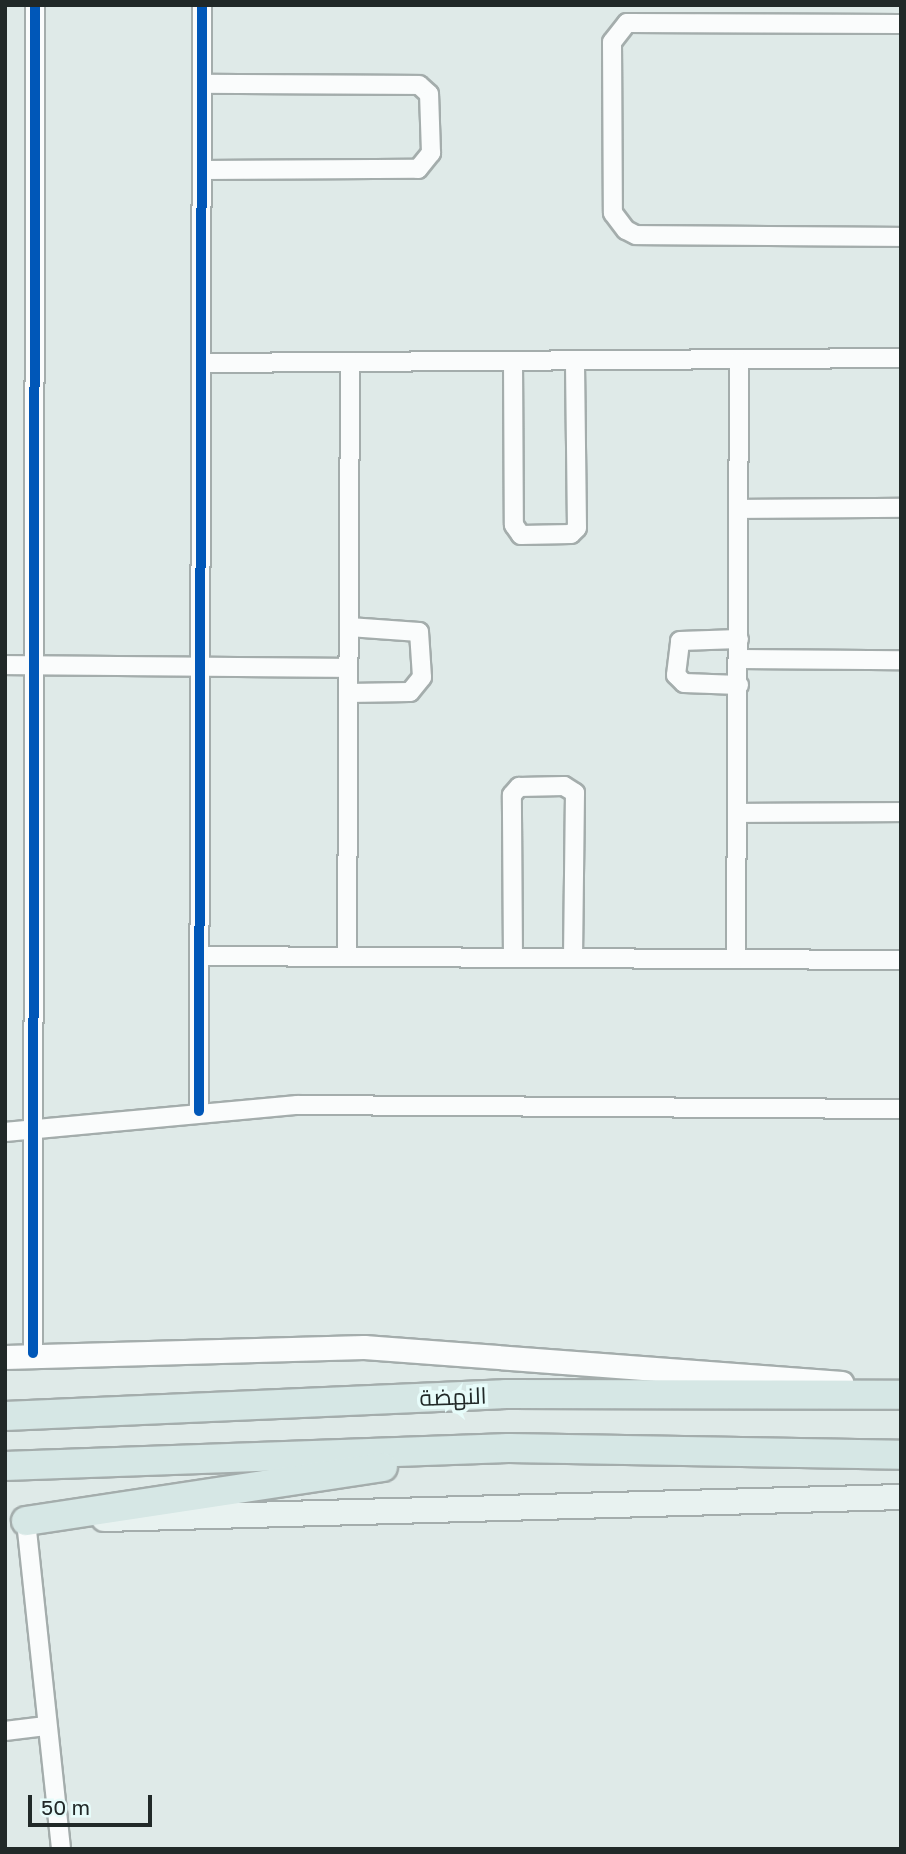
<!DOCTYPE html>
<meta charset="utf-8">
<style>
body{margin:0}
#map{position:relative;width:906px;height:1854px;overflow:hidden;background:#dfeae8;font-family:"Golos Text",Cairo,sans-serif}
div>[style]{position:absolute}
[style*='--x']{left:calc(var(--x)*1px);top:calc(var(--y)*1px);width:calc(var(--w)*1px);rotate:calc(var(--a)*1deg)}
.roads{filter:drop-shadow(2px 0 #a4adac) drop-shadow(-2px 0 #a4adac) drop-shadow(0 2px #a4adac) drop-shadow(0 -2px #a4adac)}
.minor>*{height:18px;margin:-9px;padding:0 9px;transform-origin:9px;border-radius:9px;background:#fafcfc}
.tertiary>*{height:23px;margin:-11.5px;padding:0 11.5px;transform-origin:11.5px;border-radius:11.5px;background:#fafcfc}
.secondary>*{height:24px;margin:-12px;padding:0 12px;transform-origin:12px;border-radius:12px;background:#e8f2f0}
.primary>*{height:28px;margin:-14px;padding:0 14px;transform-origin:14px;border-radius:14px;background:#d6e7e5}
.cycleway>*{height:10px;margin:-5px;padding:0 5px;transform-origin:5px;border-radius:5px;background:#0057b8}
span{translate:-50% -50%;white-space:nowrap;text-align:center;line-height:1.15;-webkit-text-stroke:7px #e7fcfa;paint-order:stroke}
.street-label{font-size:23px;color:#212928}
.frame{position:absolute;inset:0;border:7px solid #212928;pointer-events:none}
.scale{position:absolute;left:28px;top:1795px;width:124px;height:32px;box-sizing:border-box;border:4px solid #212928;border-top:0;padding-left:9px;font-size:21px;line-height:24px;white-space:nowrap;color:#212928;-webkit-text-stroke:5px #e7fcfa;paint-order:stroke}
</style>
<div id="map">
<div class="roads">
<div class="minor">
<div style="--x:901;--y:24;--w:274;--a:-179.8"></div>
<div style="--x:627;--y:23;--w:24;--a:128"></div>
<div style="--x:612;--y:42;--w:171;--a:89.7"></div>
<div style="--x:613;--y:213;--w:21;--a:53"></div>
<div style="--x:626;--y:230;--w:11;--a:27"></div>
<div style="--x:636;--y:235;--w:265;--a:0.4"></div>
<div style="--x:202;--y:170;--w:216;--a:-0.3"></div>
<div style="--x:418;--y:169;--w:21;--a:-51"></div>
<div style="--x:431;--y:153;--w:59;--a:-91.9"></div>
<div style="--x:429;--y:94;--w:13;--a:-138"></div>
<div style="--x:419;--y:85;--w:217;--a:-179.7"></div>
<div style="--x:513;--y:361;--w:164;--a:89.7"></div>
<div style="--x:514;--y:525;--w:12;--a:55"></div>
<div style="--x:521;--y:535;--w:50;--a:-1.1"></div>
<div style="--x:571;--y:534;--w:8;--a:-45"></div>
<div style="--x:577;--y:528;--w:168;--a:-90.7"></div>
<div style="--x:202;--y:363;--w:699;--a:-0.41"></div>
<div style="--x:739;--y:509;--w:162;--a:-0.4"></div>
<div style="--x:739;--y:659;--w:162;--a:0.4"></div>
<div style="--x:5;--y:665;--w:343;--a:0.5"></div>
<div style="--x:739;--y:685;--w:55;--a:-177.9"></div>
<div style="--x:684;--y:683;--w:11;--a:-135"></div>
<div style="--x:676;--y:675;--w:34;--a:-83"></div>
<div style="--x:680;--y:641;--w:59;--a:-1.9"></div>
<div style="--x:348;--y:693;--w:62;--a:-0.9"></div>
<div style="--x:410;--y:692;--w:19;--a:-51"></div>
<div style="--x:422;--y:677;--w:45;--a:-93.8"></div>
<div style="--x:419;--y:632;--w:70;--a:-175.9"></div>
<div style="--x:737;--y:813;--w:164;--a:-0.3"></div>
<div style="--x:200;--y:956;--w:701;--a:0.33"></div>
<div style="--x:347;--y:957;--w:595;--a:-89.71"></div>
<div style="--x:513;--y:958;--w:163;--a:-90.4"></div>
<div style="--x:512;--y:795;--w:11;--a:-49"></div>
<div style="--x:519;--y:787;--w:45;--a:-1.3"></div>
<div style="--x:564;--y:786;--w:13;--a:32"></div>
<div style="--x:575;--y:793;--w:165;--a:90.7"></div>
<div style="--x:736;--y:959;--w:598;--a:-89.71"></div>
<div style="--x:199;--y:1111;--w:1106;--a:-89.84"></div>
<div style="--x:5;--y:1132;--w:293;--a:-5.3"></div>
<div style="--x:297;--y:1105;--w:604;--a:0.38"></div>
<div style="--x:33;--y:1353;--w:1348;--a:-89.91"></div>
<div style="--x:26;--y:1521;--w:330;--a:83.9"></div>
<div style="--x:5;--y:1731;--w:41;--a:-7"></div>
</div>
<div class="tertiary">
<div style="--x:5;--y:1357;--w:359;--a:-1.6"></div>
<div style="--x:364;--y:1347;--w:479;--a:4.3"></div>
</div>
<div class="secondary">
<div style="--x:104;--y:1519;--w:797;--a:-1.58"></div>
</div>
<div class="primary">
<div style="--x:5;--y:1416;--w:502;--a:-2.51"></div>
<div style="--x:507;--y:1394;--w:394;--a:0.1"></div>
<div style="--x:5;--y:1466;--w:504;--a:-2.05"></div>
<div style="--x:509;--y:1448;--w:392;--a:1"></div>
<div style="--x:26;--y:1521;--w:361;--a:-8.6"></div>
</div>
</div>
<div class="cycleway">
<div style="--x:199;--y:1111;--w:1106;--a:-89.84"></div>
<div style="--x:33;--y:1353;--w:1348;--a:-89.91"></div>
</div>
<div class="street-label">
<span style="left:453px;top:1396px;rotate:-2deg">النهضة</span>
</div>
<div class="frame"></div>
<div class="scale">50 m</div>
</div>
